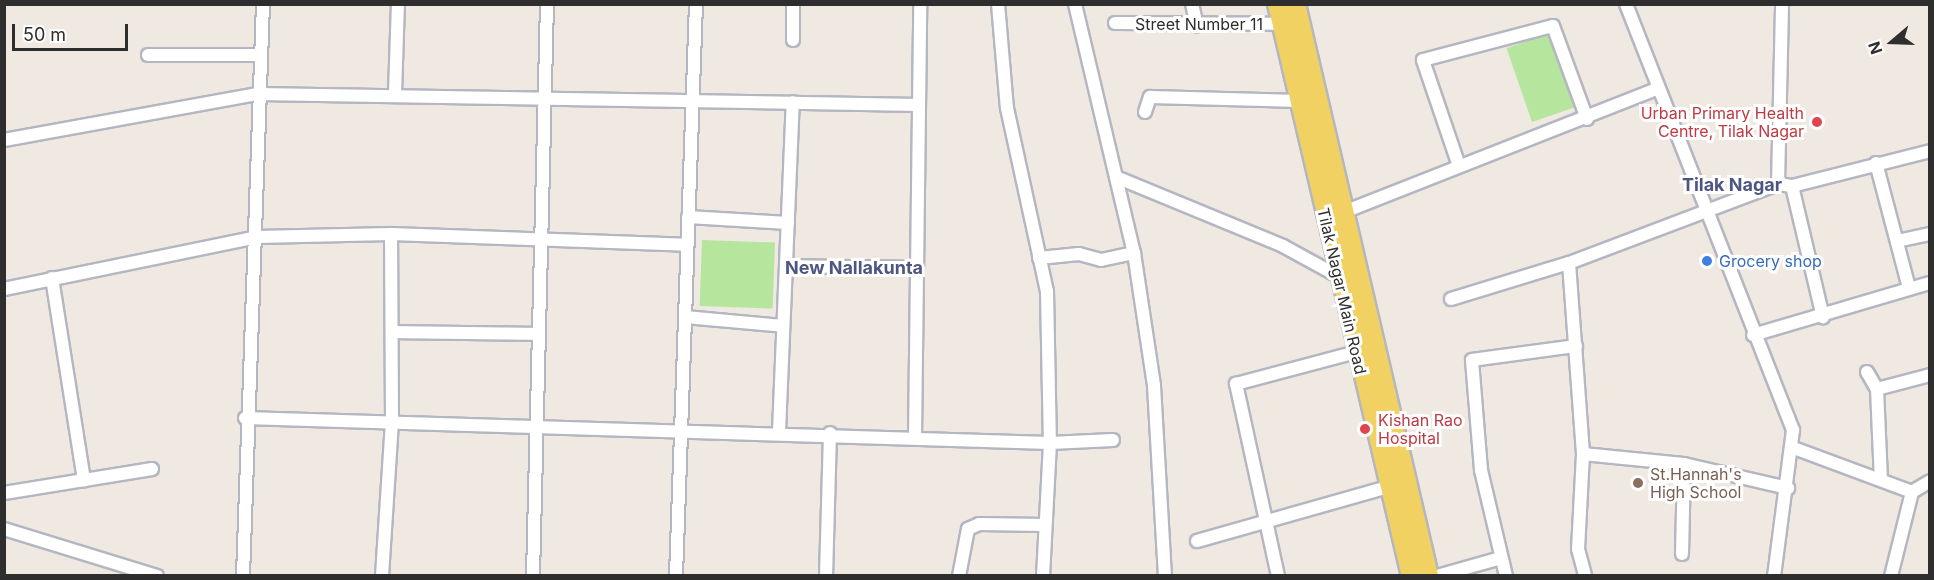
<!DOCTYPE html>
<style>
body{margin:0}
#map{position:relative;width:1934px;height:580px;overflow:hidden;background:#efe9e1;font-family:Inter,sans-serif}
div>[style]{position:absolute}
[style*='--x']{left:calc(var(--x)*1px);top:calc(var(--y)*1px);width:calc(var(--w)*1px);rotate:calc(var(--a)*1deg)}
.green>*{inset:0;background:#b6e59e;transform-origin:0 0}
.roads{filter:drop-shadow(2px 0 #b4b7c1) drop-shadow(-2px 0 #b4b7c1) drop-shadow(0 2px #b4b7c1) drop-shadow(0 -2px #b4b7c1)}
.street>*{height:12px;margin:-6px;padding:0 6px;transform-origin:6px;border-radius:6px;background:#fff}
.primary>*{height:20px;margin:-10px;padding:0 10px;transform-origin:10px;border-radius:10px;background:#f2d163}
.dots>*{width:16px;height:16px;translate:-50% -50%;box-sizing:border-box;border:3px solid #fff;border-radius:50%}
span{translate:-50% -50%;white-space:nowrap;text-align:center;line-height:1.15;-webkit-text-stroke:6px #fff;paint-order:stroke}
.street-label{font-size:16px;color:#2e2e2e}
.health-label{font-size:16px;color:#be3a42}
.right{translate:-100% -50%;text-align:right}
.left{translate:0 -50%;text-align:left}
.shop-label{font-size:16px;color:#366cbe}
.education-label{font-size:16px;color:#785e54}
.neighbourhood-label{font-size:18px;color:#4d5680;font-weight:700}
.frame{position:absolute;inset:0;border:6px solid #2e2e2e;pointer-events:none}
.north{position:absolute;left:1862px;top:12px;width:60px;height:60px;-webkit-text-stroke:4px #fff;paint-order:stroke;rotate:251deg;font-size:16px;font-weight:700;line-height:24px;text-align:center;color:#2e2e2e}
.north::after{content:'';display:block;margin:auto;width:21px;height:27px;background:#2e2e2e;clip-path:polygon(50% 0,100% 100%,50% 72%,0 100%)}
.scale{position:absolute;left:12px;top:24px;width:116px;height:27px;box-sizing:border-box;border:3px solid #2e2e2e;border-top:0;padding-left:8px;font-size:18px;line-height:21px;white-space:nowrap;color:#2e2e2e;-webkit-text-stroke:4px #fff;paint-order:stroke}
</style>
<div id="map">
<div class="green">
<div style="left:1551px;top:33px;width:78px;height:47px;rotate:71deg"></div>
<div style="left:702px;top:240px;width:73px;height:66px;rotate:2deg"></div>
</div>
<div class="roads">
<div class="street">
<div style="--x:793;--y:4;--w:36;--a:90"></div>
<div style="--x:998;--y:4;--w:104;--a:85.1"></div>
<div style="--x:1007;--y:108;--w:187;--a:77.7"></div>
<div style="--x:1047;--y:291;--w:152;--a:88.9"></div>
<div style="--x:1050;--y:443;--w:133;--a:93"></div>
<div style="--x:1075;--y:4;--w:256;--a:76.7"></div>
<div style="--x:1134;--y:253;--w:134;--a:81.4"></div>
<div style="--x:1154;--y:386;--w:190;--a:86.7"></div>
<div style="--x:1192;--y:4;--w:22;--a:77"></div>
<div style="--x:1626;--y:4;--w:458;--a:68.6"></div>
<div style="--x:1793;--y:430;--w:147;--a:97.4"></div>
<div style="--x:1115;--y:23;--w:167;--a:0.3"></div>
<div style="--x:148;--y:55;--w:109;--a:0"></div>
<div style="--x:395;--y:93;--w:89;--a:-88.1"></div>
<div style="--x:1145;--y:112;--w:16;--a:-72"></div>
<div style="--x:1150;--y:97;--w:150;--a:1.5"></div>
<div style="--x:4;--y:140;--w:258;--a:-10.3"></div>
<div style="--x:258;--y:94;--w:661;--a:0.95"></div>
<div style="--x:1876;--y:163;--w:129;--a:75.2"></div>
<div style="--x:1459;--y:166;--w:112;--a:-108.8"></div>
<div style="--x:1423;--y:60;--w:134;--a:-14.7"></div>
<div style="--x:1553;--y:26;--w:99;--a:69.9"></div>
<div style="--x:1116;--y:177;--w:181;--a:22.4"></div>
<div style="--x:1283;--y:246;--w:63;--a:28.6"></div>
<div style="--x:1778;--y:184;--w:180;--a:-88.7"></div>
<div style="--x:1792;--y:186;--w:135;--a:76.7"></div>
<div style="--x:1339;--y:214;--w:342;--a:-21.5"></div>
<div style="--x:688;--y:217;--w:100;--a:3.4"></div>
<div style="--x:1897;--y:241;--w:34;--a:-12"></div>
<div style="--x:1039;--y:258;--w:40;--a:-5.7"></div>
<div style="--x:1079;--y:254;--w:23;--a:15"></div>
<div style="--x:1101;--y:260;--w:34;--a:-12"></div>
<div style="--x:1569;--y:263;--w:192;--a:85.8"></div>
<div style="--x:1583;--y:454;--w:95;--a:93"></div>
<div style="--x:1578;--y:549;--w:28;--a:75"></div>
<div style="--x:786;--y:266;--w:129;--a:0.9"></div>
<div style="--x:52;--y:278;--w:205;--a:81"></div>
<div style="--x:4;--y:289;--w:258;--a:-11.6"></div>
<div style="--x:257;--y:237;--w:134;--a:-1.3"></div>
<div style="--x:391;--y:234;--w:296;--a:2.1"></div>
<div style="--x:1451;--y:299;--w:123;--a:-17"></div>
<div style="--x:1569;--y:263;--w:223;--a:-20.7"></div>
<div style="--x:1778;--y:184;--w:14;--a:8"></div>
<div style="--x:1792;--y:186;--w:142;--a:-14.2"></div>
<div style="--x:685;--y:317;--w:98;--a:5.2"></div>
<div style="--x:393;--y:332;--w:145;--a:0.8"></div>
<div style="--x:1753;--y:335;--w:184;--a:-16.4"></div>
<div style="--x:1867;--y:372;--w:20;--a:60"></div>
<div style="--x:1877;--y:389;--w:91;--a:87.5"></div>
<div style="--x:1877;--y:389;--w:55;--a:-14.8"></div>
<div style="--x:245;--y:418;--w:805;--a:1.78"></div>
<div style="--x:1050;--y:443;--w:63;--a:-2.7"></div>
<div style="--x:779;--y:431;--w:329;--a:-87.6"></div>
<div style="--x:915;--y:436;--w:432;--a:-89.3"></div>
<div style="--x:1791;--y:447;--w:129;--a:20.4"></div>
<div style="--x:1912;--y:492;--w:87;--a:104"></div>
<div style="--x:1583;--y:454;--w:101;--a:5.7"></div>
<div style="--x:1684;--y:464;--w:107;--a:13"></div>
<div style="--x:1912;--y:492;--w:21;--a:-31"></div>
<div style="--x:4;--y:493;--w:150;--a:-9.2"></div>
<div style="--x:4;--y:529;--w:160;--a:17.1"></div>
<div style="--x:1197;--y:541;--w:202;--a:-15.8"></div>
<div style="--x:1682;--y:554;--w:90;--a:-88.7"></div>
<div style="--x:243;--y:576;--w:572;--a:-88"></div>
<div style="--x:382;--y:576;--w:156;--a:-86.3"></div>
<div style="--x:392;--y:420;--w:186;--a:-90.3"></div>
<div style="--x:533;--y:576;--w:572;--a:-88.6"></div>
<div style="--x:676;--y:576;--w:572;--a:-88"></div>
<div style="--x:826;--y:576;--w:143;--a:-88.4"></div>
<div style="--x:959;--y:576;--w:48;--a:-79.2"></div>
<div style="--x:968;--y:529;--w:12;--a:-24"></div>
<div style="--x:979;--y:524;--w:66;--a:0.9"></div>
<div style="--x:1278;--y:576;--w:197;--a:-102.3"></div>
<div style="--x:1236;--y:384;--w:132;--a:-14.9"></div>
<div style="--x:1437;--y:576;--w:66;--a:-15.7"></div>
<div style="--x:1506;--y:576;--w:109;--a:-103.3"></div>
<div style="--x:1481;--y:470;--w:110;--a:-94.7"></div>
<div style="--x:1472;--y:360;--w:105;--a:-7.7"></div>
</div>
<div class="primary">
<div style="--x:1278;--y:4;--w:587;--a:76.82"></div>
<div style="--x:1295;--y:4;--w:587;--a:76.91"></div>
</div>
</div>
<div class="dots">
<div style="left:1817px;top:122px;background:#e0444e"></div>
<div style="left:1707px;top:261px;background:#3f7fe0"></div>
<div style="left:1365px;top:429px;background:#e0444e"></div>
<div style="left:1638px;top:483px;background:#8d6e63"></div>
</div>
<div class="street-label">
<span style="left:1199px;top:24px">Street Number 11</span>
<span style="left:1342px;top:291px;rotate:77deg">Tilak Nagar Main Road</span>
</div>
<div class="health-label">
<span class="right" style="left:1804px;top:122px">Urban Primary Health<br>Centre, Tilak Nagar</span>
<span class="left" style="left:1378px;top:429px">Kishan Rao<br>Hospital</span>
</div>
<div class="shop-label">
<span class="left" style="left:1719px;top:261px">Grocery shop</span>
</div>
<div class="education-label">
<span class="left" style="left:1650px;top:483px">St.Hannah's<br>High School</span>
</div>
<div class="neighbourhood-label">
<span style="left:1732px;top:185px">Tilak Nagar</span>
<span style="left:854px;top:268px">New Nallakunta</span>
</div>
<div class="frame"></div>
<div class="north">N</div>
<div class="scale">50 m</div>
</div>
